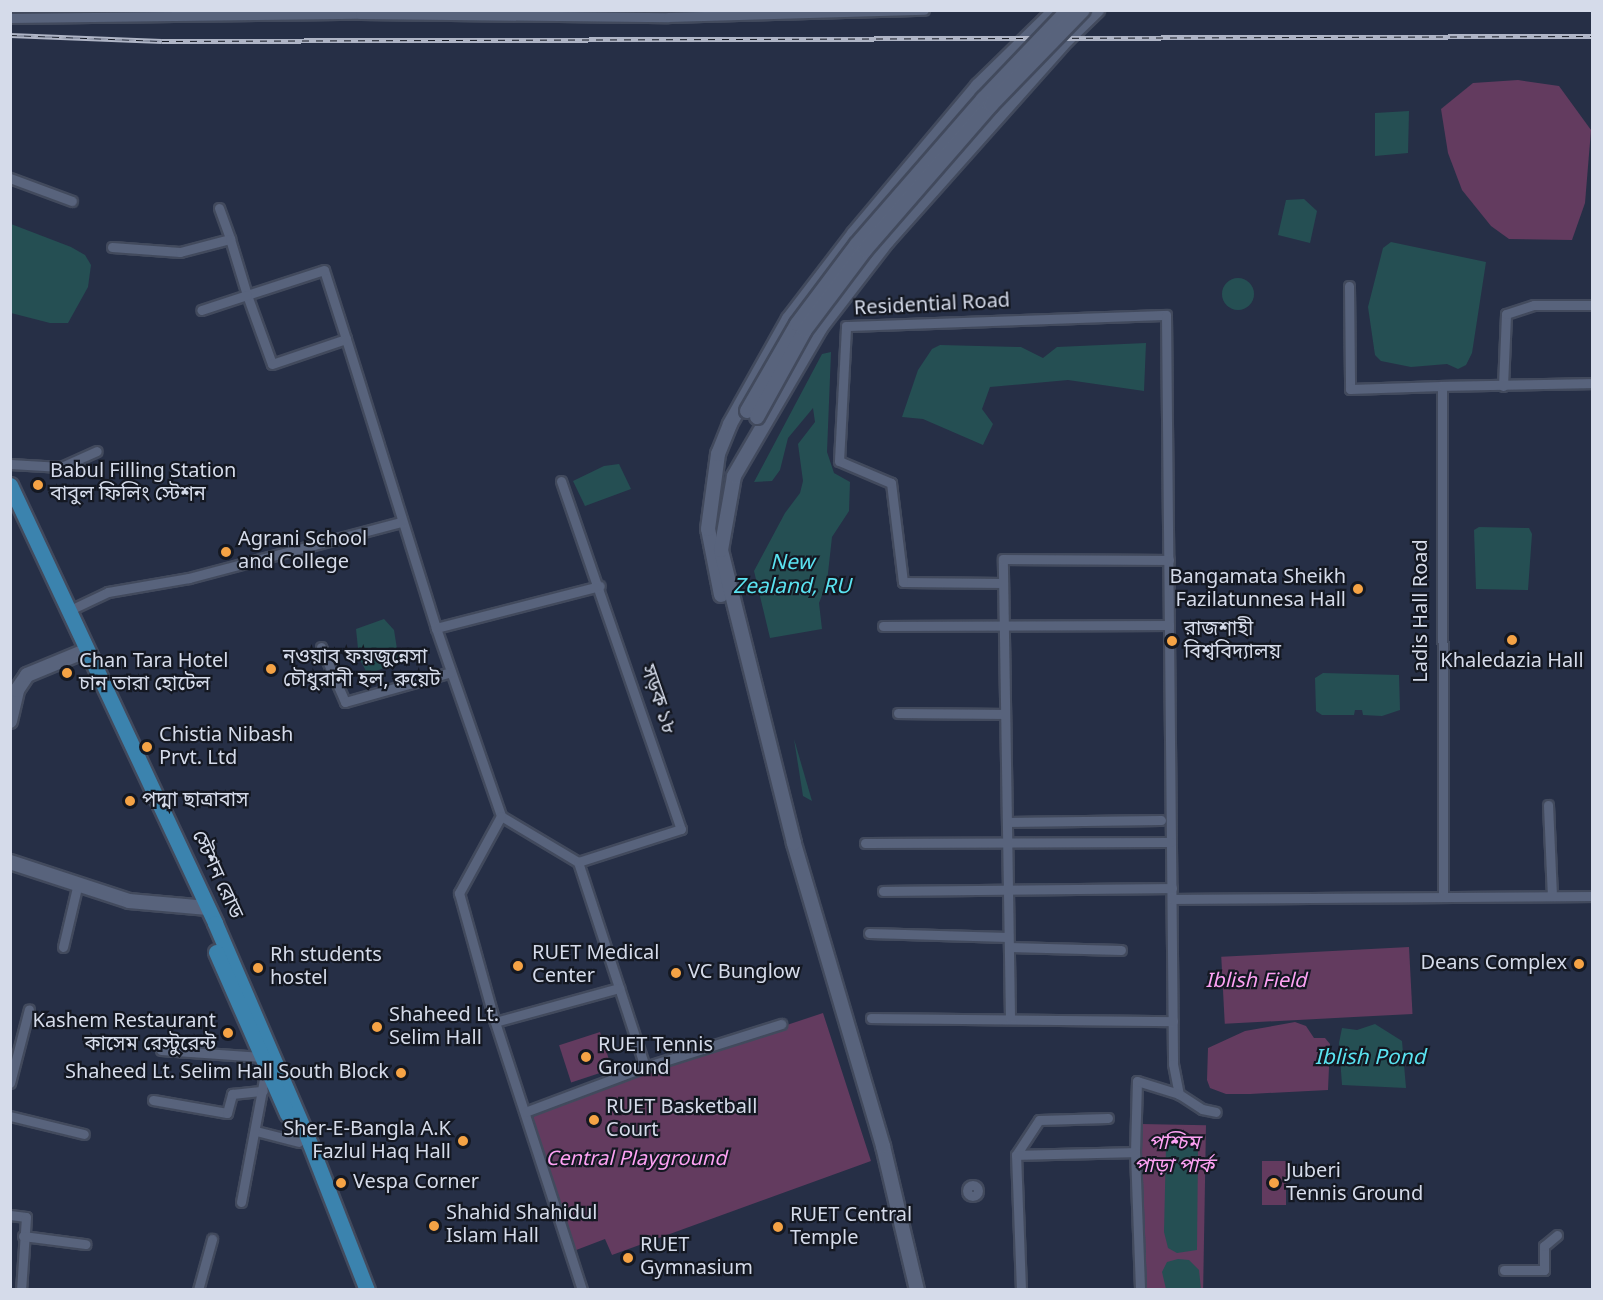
<!DOCTYPE html>
<meta charset="utf-8">
<style>
body{margin:0}
#map{position:relative;width:1603px;height:1300px;overflow:hidden;background:#262f46;font-family:Georgia,"Noto Sans Bengali",serif}
div>[style]{position:absolute}
[style*='--x']{left:calc(var(--x)*1px);top:calc(var(--y)*1px);width:calc(var(--w)*1px);rotate:calc(var(--a)*1deg)}
.green>*{inset:0;background:#633b5f;transform-origin:0 0}
.water>*{inset:0;background:#254f53}
.round{border-radius:50%}
.roads{filter:drop-shadow(2px 0 #424a5d) drop-shadow(-2px 0 #424a5d) drop-shadow(0 2px #424a5d) drop-shadow(0 -2px #424a5d)}
.street>*{height:9px;margin:-4.5px;padding:0 4.5px;transform-origin:4.5px;border-radius:4.5px;background:#58637c}
.street>.ring{margin:-4.5px;padding:0;box-sizing:content-box;background:none;border:9px solid #58637c;border-radius:50%}
.secondary>*{height:14px;margin:-7px;padding:0 7px;transform-origin:7px;border-radius:7px;background:#58637c}
.primary>*{height:15px;margin:-7.5px;padding:0 7.5px;transform-origin:7.5px;border-radius:7.5px;background:#3b83ae}
.rail>*{height:4.5px;margin-top:-2.25px;transform-origin:0;background:repeating-linear-gradient(90deg,#141822 0 7px,#afb5c6 0 14px);box-sizing:border-box;border-block:2px solid #afb5c6}
.bridges{filter:drop-shadow(2px 0 #424a5d) drop-shadow(-2px 0 #424a5d) drop-shadow(0 2px #424a5d) drop-shadow(0 -2px #424a5d)}
.secondary-bridge>*{height:14px;margin:-7px;padding:0 7px;transform-origin:7px;border-radius:7px;background:#58637c}
.dots>*{width:16px;height:16px;translate:-50% -50%;box-sizing:border-box;border:3px solid #141822;border-radius:50%}
span{translate:-50% -50%;white-space:nowrap;text-align:center;line-height:1.15;-webkit-text-stroke:4.5px #141822;paint-order:stroke}
.street-label{font-size:20px;color:#d5dbea}
.poi-label{font-size:20px;color:#d5dbea}
.left{translate:0 -50%;text-align:left}
.right{translate:-100% -50%;text-align:right}
.park-label{font-size:20px;color:#fea2f4;font-style:italic}
.water-label{font-size:21px;color:#5ae3f1;font-style:italic}
.frame{position:absolute;inset:0;border:12px solid #d5dbea;pointer-events:none}
</style>
<div id="map">
<div class="green">
<div style="clip-path:polygon(1518px 80px,1559px 86px,1591px 130px,1585px 203px,1572px 240px,1509px 239px,1491px 226px,1462px 190px,1448px 153px,1441px 109px,1473px 83px)"></div>
<div style="left:1409px;top:947px;width:67px;height:188px;rotate:87deg"></div>
<div style="clip-path:polygon(823px 1013px,871px 1161px,612px 1255px,605px 1239px,571px 1252px,525px 1112px)"></div>
<div style="clip-path:polygon(1295px 1022px,1306px 1026px,1314px 1038px,1325px 1038px,1330px 1044px,1328px 1090px,1250px 1094px,1226px 1094px,1210px 1088px,1207px 1080px,1208px 1048px,1245px 1031px)"></div>
<div style="left:600px;top:1032px;width:39px;height:43px;rotate:72deg"></div>
<div style="left:1141px;top:1124px;width:65px;height:165px;rotate:1deg"></div>
<div style="left:1262px;top:1161px;width:24px;height:44px"></div>
</div>
<div class="water">
<div style="clip-path:polygon(1409px 111px,1408px 153px,1375px 156px,1375px 113px)"></div>
<div style="clip-path:polygon(1304px 199px,1317px 211px,1310px 243px,1278px 235px,1286px 200px)"></div>
<div style="clip-path:polygon(11px 224px,71px 247px,85px 255px,91px 265px,88px 287px,68px 323px,50px 323px,11px 313px)"></div>
<div style="clip-path:polygon(1391px 242px,1486px 262px,1472px 353px,1466px 365px,1458px 369px,1447px 364px,1411px 367px,1381px 361px,1375px 355px,1368px 307px,1383px 248px)"></div>
<div class="round" style="left:1222px;top:278px;width:32px;height:32px"></div>
<div style="clip-path:polygon(1146px 343px,1144px 391px,1068px 380px,990px 387px,982px 409px,993px 424px,983px 445px,923px 419px,902px 417px,918px 370px,932px 349px,940px 345px,1021px 347px,1043px 358px,1057px 347px)"></div>
<div style="clip-path:polygon(831px 352px,827px 452px,834px 473px,850px 482px,849px 511px,832px 537px,827px 582px,819px 603px,822px 629px,770px 638px,754px 571px,785px 513px,800px 493px,803px 481px,798px 444px,815px 422px,813px 408px,788px 438px,780px 470px,772px 481px,754px 482px,822px 354px)"></div>
<div style="clip-path:polygon(619px 464px,631px 489px,585px 506px,573px 481px,604px 466px)"></div>
<div style="clip-path:polygon(1479px 527px,1529px 528px,1532px 534px,1528px 590px,1476px 589px,1474px 530px)"></div>
<div style="clip-path:polygon(384px 619px,394px 630px,399px 662px,371px 673px,366px 671px,359px 658px,356px 629px)"></div>
<div style="clip-path:polygon(1323px 673px,1399px 675px,1400px 710px,1382px 716px,1363px 715px,1362px 710px,1355px 710px,1354px 715px,1322px 715px,1316px 711px,1315px 678px)"></div>
<div style="clip-path:polygon(794px 739px,812px 801px,803px 796px)"></div>
<div style="clip-path:polygon(1375px 1024px,1402px 1041px,1406px 1088px,1342px 1085px,1339px 1043px,1342px 1028px,1357px 1030px)"></div>
<div style="clip-path:polygon(1191px 1144px,1198px 1148px,1197px 1250px,1177px 1253px,1168px 1248px,1164px 1232px,1166px 1145px)"></div>
<div style="clip-path:polygon(1178px 1259px,1189px 1260px,1199px 1270px,1201px 1289px,1166px 1289px,1162px 1272px,1167px 1262px)"></div>
</div>
<div class="roads">
<div class="street">
<div style="--x:10;--y:18;--w:350;--a:-0.7"></div>
<div style="--x:360;--y:14;--w:308;--a:0.6"></div>
<div style="--x:668;--y:17;--w:256;--a:-1.6"></div>
<div style="--x:10;--y:178;--w:66;--a:20.4"></div>
<div style="--x:219;--y:208;--w:33;--a:70"></div>
<div style="--x:112;--y:247;--w:68;--a:4.2"></div>
<div style="--x:180;--y:252;--w:52;--a:-14.6"></div>
<div style="--x:230;--y:239;--w:59;--a:73.1"></div>
<div style="--x:247;--y:295;--w:73;--a:70.1"></div>
<div style="--x:272;--y:364;--w:78;--a:-18.7"></div>
<div style="--x:346;--y:339;--w:72;--a:-107.7"></div>
<div style="--x:324;--y:270;--w:81;--a:162"></div>
<div style="--x:247;--y:295;--w:48;--a:161.9"></div>
<div style="--x:1349;--y:286;--w:103;--a:89.4"></div>
<div style="--x:1350;--y:389;--w:92;--a:-1.9"></div>
<div style="--x:346;--y:339;--w:303;--a:72.7"></div>
<div style="--x:436;--y:628;--w:199;--a:70.9"></div>
<div style="--x:501;--y:816;--w:90;--a:30.9"></div>
<div style="--x:578;--y:862;--w:216;--a:71.9"></div>
<div style="--x:1503;--y:386;--w:72;--a:-87.6"></div>
<div style="--x:1506;--y:314;--w:29;--a:-18"></div>
<div style="--x:1534;--y:305;--w:58;--a:0"></div>
<div style="--x:10;--y:464;--w:51;--a:3.4"></div>
<div style="--x:61;--y:467;--w:39;--a:-24"></div>
<div style="--x:561;--y:481;--w:368;--a:71"></div>
<div style="--x:681;--y:829;--w:108;--a:162.2"></div>
<div style="--x:1003;--y:583;--w:100;--a:-179.4"></div>
<div style="--x:903;--y:582;--w:100;--a:-96.9"></div>
<div style="--x:891;--y:483;--w:56;--a:-157.1"></div>
<div style="--x:839;--y:461;--w:135;--a:-87"></div>
<div style="--x:846;--y:326;--w:320;--a:-2"></div>
<div style="--x:1166;--y:315;--w:749;--a:89.46"></div>
<div style="--x:1173;--y:1064;--w:31;--a:79"></div>
<div style="--x:1179;--y:1094;--w:27;--a:33"></div>
<div style="--x:1202;--y:1109;--w:14;--a:12"></div>
<div style="--x:70;--y:610;--w:42;--a:-25.3"></div>
<div style="--x:108;--y:592;--w:82;--a:-9.8"></div>
<div style="--x:189;--y:578;--w:219;--a:-14.8"></div>
<div style="--x:883;--y:626;--w:286;--a:-0.2"></div>
<div style="--x:436;--y:628;--w:169;--a:-14.4"></div>
<div style="--x:321;--y:647;--w:60;--a:66.4"></div>
<div style="--x:345;--y:702;--w:110;--a:-15.8"></div>
<div style="--x:898;--y:713;--w:107;--a:0.5"></div>
<div style="--x:1548;--y:805;--w:91;--a:87.5"></div>
<div style="--x:501;--y:816;--w:88;--a:118.6"></div>
<div style="--x:459;--y:893;--w:131;--a:74.5"></div>
<div style="--x:494;--y:1019;--w:285;--a:72"></div>
<div style="--x:1007;--y:822;--w:154;--a:-0.7"></div>
<div style="--x:865;--y:843;--w:306;--a:-0.2"></div>
<div style="--x:883;--y:891;--w:289;--a:-0.6"></div>
<div style="--x:1443;--y:897;--w:511;--a:-90.11"></div>
<div style="--x:1442;--y:386;--w:150;--a:-1.1"></div>
<div style="--x:1172;--y:899;--w:420;--a:-0.4"></div>
<div style="--x:869;--y:933;--w:139;--a:1.6"></div>
<div style="--x:63;--y:947;--w:66;--a:-76.8"></div>
<div style="--x:1009;--y:947;--w:112;--a:1.5"></div>
<div style="--x:871;--y:1018;--w:302;--a:0.6"></div>
<div style="--x:1010;--y:1018;--w:459;--a:-90.9"></div>
<div style="--x:1003;--y:559;--w:166;--a:0.3"></div>
<div style="--x:495;--y:1022;--w:129;--a:-15.3"></div>
<div style="--x:161;--y:1050;--w:101;--a:4"></div>
<div style="--x:10;--y:1083;--w:76;--a:-75.6"></div>
<div style="--x:153;--y:1100;--w:75;--a:10"></div>
<div style="--x:227;--y:1113;--w:20;--a:-75"></div>
<div style="--x:232;--y:1094;--w:31;--a:-6"></div>
<div style="--x:525;--y:1112;--w:128;--a:-20.6"></div>
<div style="--x:645;--y:1067;--w:143;--a:-17.5"></div>
<div style="--x:10;--y:1116;--w:76;--a:13.7"></div>
<div style="--x:256;--y:1131;--w:44;--a:14.3"></div>
<div style="--x:1135;--y:1152;--w:71;--a:-88.4"></div>
<div style="--x:1137;--y:1081;--w:44;--a:17.2"></div>
<div style="--x:1016;--y:1155;--w:42;--a:-56.7"></div>
<div style="--x:1039;--y:1120;--w:69;--a:-1.7"></div>
<div class="ring" style="left:967.5px;top:1185.5px;width:2px;height:2px"></div>
<div style="--x:241;--y:1202;--w:135;--a:-79.4"></div>
<div style="--x:10;--y:1215;--w:16;--a:7"></div>
<div style="--x:26;--y:1217;--w:73;--a:93.9"></div>
<div style="--x:23;--y:1236;--w:63;--a:7.4"></div>
<div style="--x:1504;--y:1270;--w:40;--a:0"></div>
<div style="--x:1544;--y:1270;--w:24;--a:-90"></div>
<div style="--x:1544;--y:1246;--w:17;--a:-40"></div>
<div style="--x:198;--y:1290;--w:53;--a:-74.6"></div>
<div style="--x:1021;--y:1290;--w:135;--a:-92.1"></div>
<div style="--x:1016;--y:1155;--w:119;--a:-1.4"></div>
<div style="--x:1135;--y:1152;--w:138;--a:87.9"></div>
</div>
<div class="secondary">
<div style="--x:721;--y:595;--w:67;--a:-101.1"></div>
<div style="--x:708;--y:529;--w:76;--a:-82.4"></div>
<div style="--x:718;--y:454;--w:32;--a:-68"></div>
<div style="--x:730;--y:424;--w:120;--a:-60.7"></div>
<div style="--x:789;--y:319;--w:107;--a:-52.6"></div>
<div style="--x:854;--y:234;--w:193;--a:-50"></div>
<div style="--x:978;--y:86;--w:109;--a:-44.3"></div>
<div style="--x:10;--y:721;--w:32;--a:-77"></div>
<div style="--x:17;--y:690;--w:18;--a:-56"></div>
<div style="--x:27;--y:675;--w:57;--a:-22.5"></div>
<div style="--x:10;--y:862;--w:125;--a:18.1"></div>
<div style="--x:129;--y:901;--w:79;--a:5.1"></div>
<div style="--x:917;--y:1290;--w:148;--a:-103.3"></div>
<div style="--x:883;--y:1146;--w:316;--a:-106.4"></div>
<div style="--x:794;--y:843;--w:302;--a:-104"></div>
<div style="--x:721;--y:550;--w:75;--a:-80"></div>
<div style="--x:734;--y:476;--w:171;--a:-59.8"></div>
<div style="--x:820;--y:328;--w:110;--a:-52.4"></div>
<div style="--x:887;--y:241;--w:271;--a:-48.3"></div>
<div style="--x:1067;--y:39;--w:42;--a:-44"></div>
</div>
<div class="primary">
<div style="--x:10;--y:485;--w:484;--a:64.9"></div>
<div style="--x:215;--y:923;--w:241;--a:66.7"></div>
<div style="--x:310;--y:1144;--w:157;--a:68.7"></div>
<div style="--x:216;--y:952;--w:177;--a:66.3"></div>
</div>
</div>
<div class="rail">
<div style="--x:10;--y:35;--w:152;--a:2.3"></div>
<div style="--x:162;--y:41;--w:1430;--a:-0.2"></div>
</div>
<div class="bridges">
<div class="secondary-bridge">
<div style="--x:747;--y:411;--w:100;--a:-60.1"></div>
<div style="--x:797;--y:324;--w:100;--a:-53.1"></div>
<div style="--x:857;--y:244;--w:192;--a:-49"></div>
<div style="--x:983;--y:99;--w:123;--a:-46.3"></div>
<div style="--x:757;--y:417;--w:99;--a:-61.1"></div>
<div style="--x:805;--y:330;--w:100;--a:-53.1"></div>
<div style="--x:865;--y:250;--w:192;--a:-49"></div>
<div style="--x:991;--y:105;--w:132;--a:-45.9"></div>
</div>
</div>
<div class="dots">
<div style="left:38px;top:485px;background:#f5a345"></div>
<div style="left:226px;top:552px;background:#f5a345"></div>
<div style="left:1358px;top:589px;background:#f5a345"></div>
<div style="left:1512px;top:640px;background:#f5a345"></div>
<div style="left:1172px;top:641px;background:#f5a345"></div>
<div style="left:271px;top:669px;background:#f5a345"></div>
<div style="left:67px;top:673px;background:#f5a345"></div>
<div style="left:147px;top:747px;background:#f5a345"></div>
<div style="left:130px;top:801px;background:#f5a345"></div>
<div style="left:1579px;top:964px;background:#f5a345"></div>
<div style="left:518px;top:966px;background:#f5a345"></div>
<div style="left:258px;top:968px;background:#f5a345"></div>
<div style="left:676px;top:973px;background:#f5a345"></div>
<div style="left:377px;top:1027px;background:#f5a345"></div>
<div style="left:228px;top:1033px;background:#f5a345"></div>
<div style="left:586px;top:1057px;background:#f5a345"></div>
<div style="left:401px;top:1073px;background:#f5a345"></div>
<div style="left:594px;top:1120px;background:#f5a345"></div>
<div style="left:463px;top:1141px;background:#f5a345"></div>
<div style="left:341px;top:1183px;background:#f5a345"></div>
<div style="left:1274px;top:1183px;background:#f5a345"></div>
<div style="left:434px;top:1226px;background:#f5a345"></div>
<div style="left:778px;top:1227px;background:#f5a345"></div>
<div style="left:628px;top:1258px;background:#f5a345"></div>
</div>
<div class="street-label">
<span style="left:932px;top:306px;rotate:-3deg">Residential Road</span>
<span style="left:1422px;top:611px;rotate:-90deg">Ladis Hall Road</span>
<span style="left:657px;top:700px;rotate:71deg">সড়ক ১৮</span>
<span style="left:216px;top:875px;rotate:65deg">স্টেশন রোড</span>
</div>
<div class="poi-label">
<span class="left" style="left:50px;top:484px">Babul Filling Station<br>বাবুল ফিলিং স্টেশন</span>
<span class="left" style="left:238px;top:552px">Agrani School<br>and College</span>
<span class="right" style="left:1346px;top:590px">Bangamata Sheikh<br>Fazilatunnesa Hall</span>
<span class="left" style="left:1184px;top:642px">রাজশাহী<br>বিশ্ববিদ্যালয়</span>
<span class="left" style="left:283px;top:670px">নওয়াব ফয়জুন্নেসা<br>চৌধুরানী হল, রুয়েট</span>
<span class="left" style="left:79px;top:674px">Chan Tara Hotel<br>চান তারা হোটেল</span>
<span style="left:1512px;top:662px">Khaledazia Hall</span>
<span class="left" style="left:159px;top:748px">Chistia Nibash<br>Prvt. Ltd</span>
<span class="left" style="left:142px;top:801px">পদ্মা ছাত্রাবাস</span>
<span class="left" style="left:532px;top:966px">RUET Medical<br>Center</span>
<span class="left" style="left:270px;top:968px">Rh students<br>hostel</span>
<span class="right" style="left:1567px;top:964px">Deans Complex</span>
<span class="left" style="left:688px;top:973px">VC Bunglow</span>
<span class="left" style="left:389px;top:1028px">Shaheed Lt.<br>Selim Hall</span>
<span class="right" style="left:216px;top:1034px">Kashem Restaurant<br>কাসেম রেস্টুরেন্ট</span>
<span class="left" style="left:598px;top:1058px">RUET Tennis<br>Ground</span>
<span class="right" style="left:389px;top:1073px">Shaheed Lt. Selim Hall South Block</span>
<span class="left" style="left:606px;top:1120px">RUET Basketball<br>Court</span>
<span class="right" style="left:451px;top:1142px">Sher-E-Bangla A.K<br>Fazlul Haq Hall</span>
<span class="left" style="left:1286px;top:1184px">Juberi<br>Tennis Ground</span>
<span class="left" style="left:353px;top:1183px">Vespa Corner</span>
<span class="left" style="left:446px;top:1226px">Shahid Shahidul<br>Islam Hall</span>
<span class="left" style="left:790px;top:1228px">RUET Central<br>Temple</span>
<span class="left" style="left:640px;top:1258px">RUET<br>Gymnasium</span>
</div>
<div class="park-label">
<span style="left:1256px;top:982px">Iblish Field</span>
<span style="left:1174px;top:1156px">পশ্চিম<br>পাড়া পার্ক</span>
<span style="left:636px;top:1160px">Central Playground</span>
</div>
<div class="water-label">
<span style="left:792px;top:576px">New<br>Zealand, RU</span>
<span style="left:1370px;top:1059px">Iblish Pond</span>
</div>
<div class="frame"></div>
</div>
